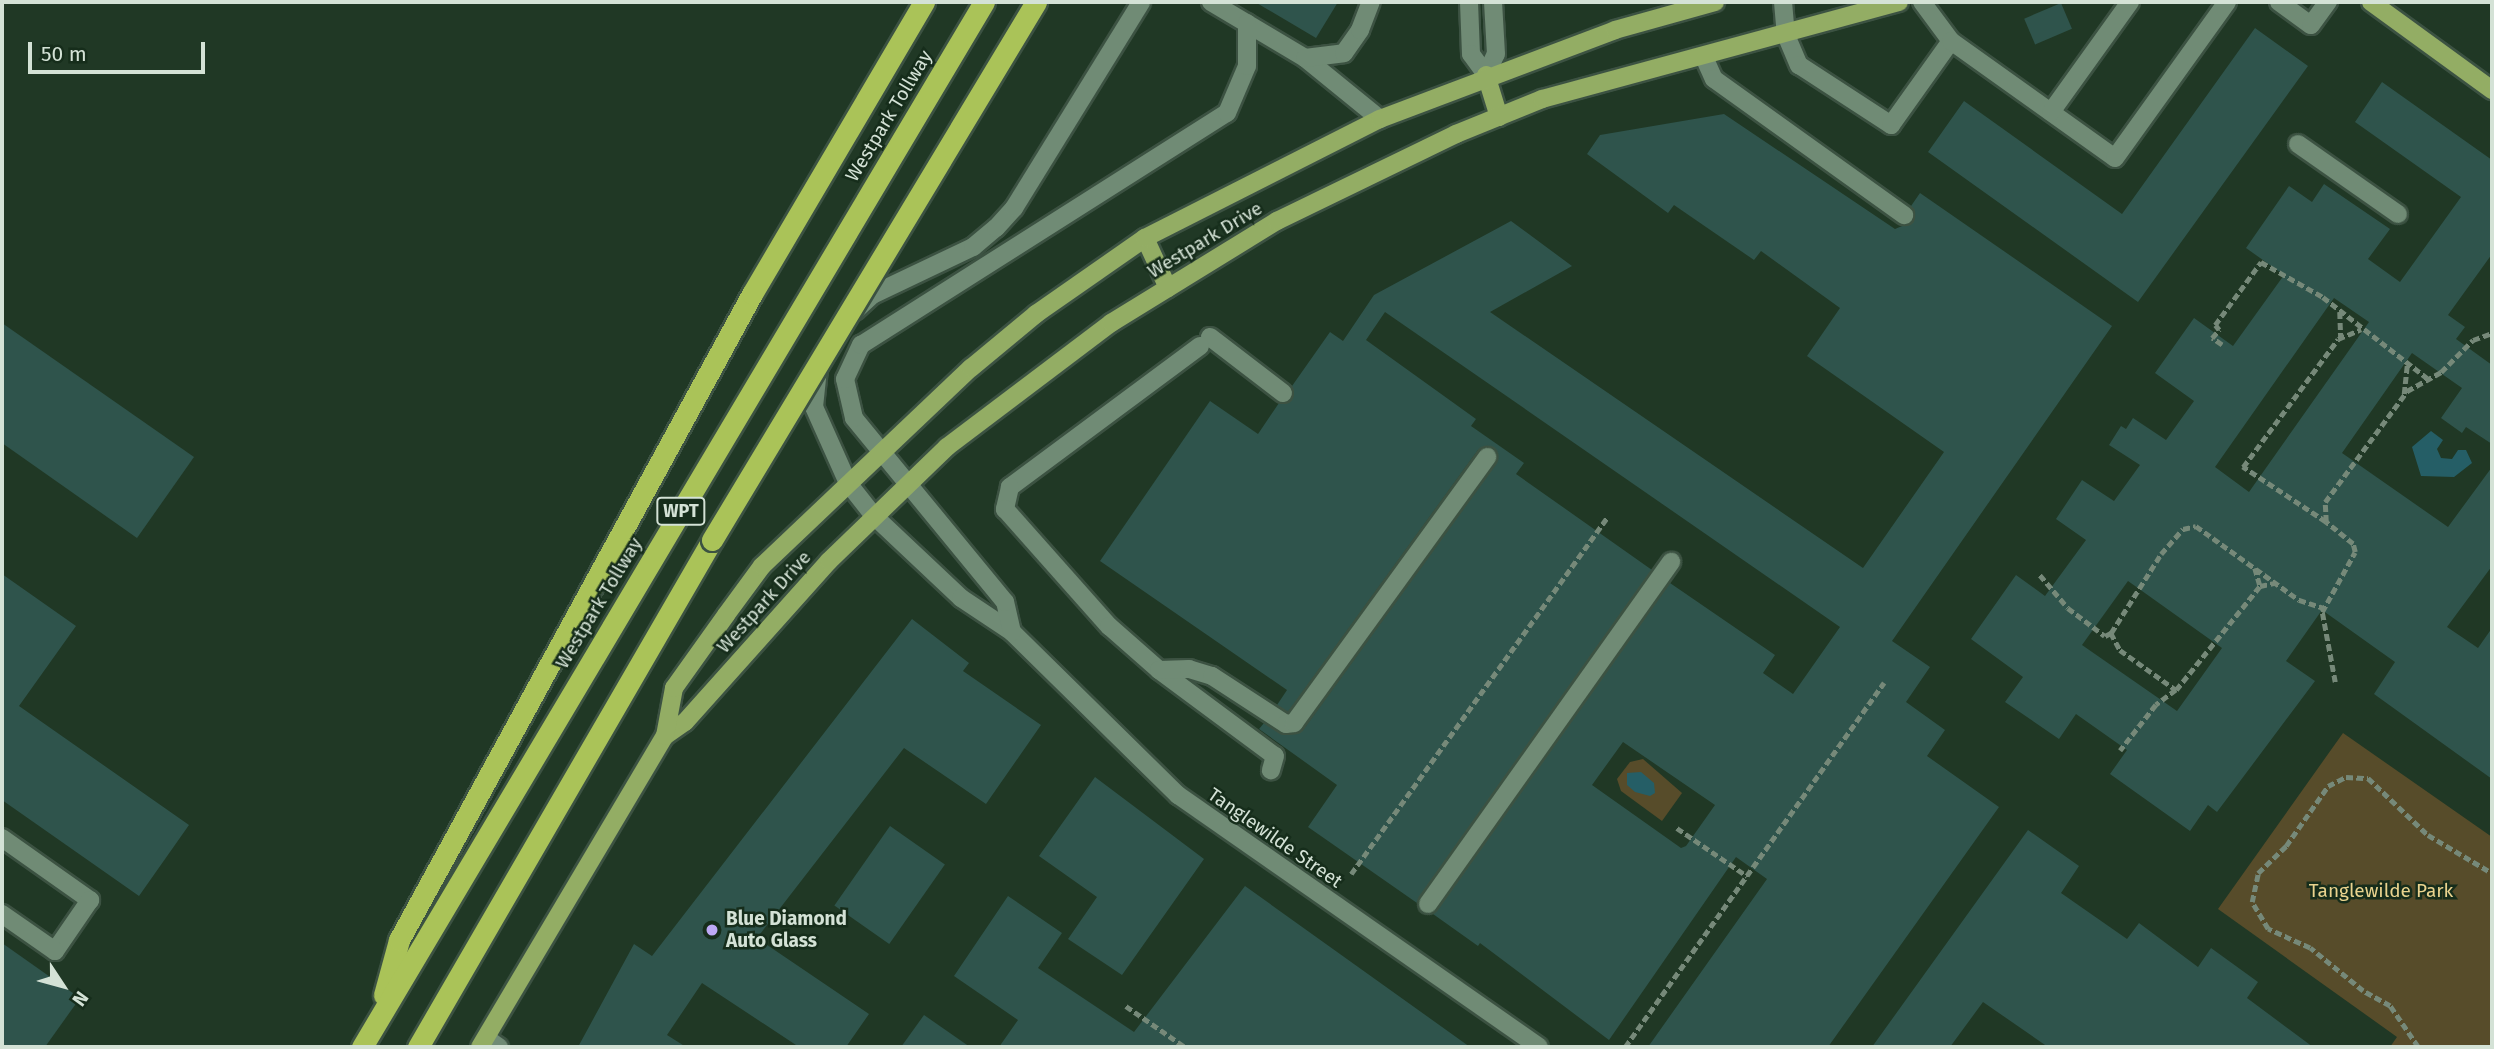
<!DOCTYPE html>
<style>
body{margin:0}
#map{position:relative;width:2494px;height:1049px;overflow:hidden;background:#203825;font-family:"Fira Sans",sans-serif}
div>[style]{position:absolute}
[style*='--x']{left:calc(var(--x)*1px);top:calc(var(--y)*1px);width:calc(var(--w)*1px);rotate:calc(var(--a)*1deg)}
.green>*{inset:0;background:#574c2a}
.water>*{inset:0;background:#255e66}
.building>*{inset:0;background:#2f544c;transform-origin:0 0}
.path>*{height:4.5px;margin-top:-2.25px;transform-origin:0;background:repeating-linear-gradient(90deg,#768979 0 7px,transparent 0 10.5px)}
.roads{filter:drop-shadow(2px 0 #3c5242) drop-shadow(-2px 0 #3c5242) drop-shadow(0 2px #3c5242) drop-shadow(0 -2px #3c5242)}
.minor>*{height:18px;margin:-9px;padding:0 9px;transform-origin:9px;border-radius:9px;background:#708b75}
.major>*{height:18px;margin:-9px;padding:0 9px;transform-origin:9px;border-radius:9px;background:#93ad64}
.highway>*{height:21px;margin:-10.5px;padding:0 10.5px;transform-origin:10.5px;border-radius:10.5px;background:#aac358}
.bridges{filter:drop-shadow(2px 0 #3c5242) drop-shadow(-2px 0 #3c5242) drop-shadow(0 2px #3c5242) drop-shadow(0 -2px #3c5242)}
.highway-bridge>*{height:21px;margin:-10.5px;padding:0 10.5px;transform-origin:10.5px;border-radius:10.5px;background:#aac358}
.dots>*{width:19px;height:19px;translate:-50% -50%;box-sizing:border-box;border:4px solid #162d1b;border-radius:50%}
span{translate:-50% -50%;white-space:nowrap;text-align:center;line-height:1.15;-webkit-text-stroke:5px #162d1b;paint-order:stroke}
.shield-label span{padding:2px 5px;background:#162d1b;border:2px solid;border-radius:5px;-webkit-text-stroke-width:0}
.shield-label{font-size:18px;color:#d4e2d6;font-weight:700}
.street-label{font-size:19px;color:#d4e2d6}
.park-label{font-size:19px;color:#e9d38e}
.poi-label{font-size:19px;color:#d4e2d6;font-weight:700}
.left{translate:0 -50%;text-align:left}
.frame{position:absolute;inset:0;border:4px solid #d4e2d6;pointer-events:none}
.north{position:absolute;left:28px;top:951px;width:70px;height:70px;-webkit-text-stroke:5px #162d1b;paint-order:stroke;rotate:126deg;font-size:19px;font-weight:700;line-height:28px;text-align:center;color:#d4e2d6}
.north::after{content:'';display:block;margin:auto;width:24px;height:32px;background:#d4e2d6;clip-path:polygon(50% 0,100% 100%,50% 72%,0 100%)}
.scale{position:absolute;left:28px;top:42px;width:177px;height:32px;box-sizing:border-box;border:4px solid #d4e2d6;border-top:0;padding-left:9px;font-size:21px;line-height:24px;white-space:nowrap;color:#d4e2d6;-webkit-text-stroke:5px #162d1b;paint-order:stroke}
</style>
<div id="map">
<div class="green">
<div style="clip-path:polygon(2343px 733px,2492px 837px,2492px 1047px,2390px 1047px,2397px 1037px,2218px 909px)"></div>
<div style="clip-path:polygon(1643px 759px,1682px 793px,1662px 821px,1621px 791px,1617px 779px,1630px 762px)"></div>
</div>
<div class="water">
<div style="clip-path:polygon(2431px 431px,2443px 440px,2437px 449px,2441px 458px,2452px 459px,2458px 450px,2466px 450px,2472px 463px,2454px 477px,2421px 476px,2412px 447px)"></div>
<div style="clip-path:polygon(1641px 772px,1654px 783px,1655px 793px,1650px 796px,1635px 792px,1627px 785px,1627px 773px)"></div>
</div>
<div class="building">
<div style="clip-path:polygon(1255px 2px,1338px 2px,1316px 38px)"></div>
<div style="left:2061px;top:3px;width:28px;height:40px;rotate:67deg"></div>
<div style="clip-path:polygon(2255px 28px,2308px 66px,2138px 302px,1928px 152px,1964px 101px,2122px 214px)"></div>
<div style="clip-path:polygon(evenodd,2382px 82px,2492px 160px,2492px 254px,2448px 315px,2465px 327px,2456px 339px,2492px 365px,2492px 444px,2466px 427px,2462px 433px,2441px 418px,2462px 388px,2412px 353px,2342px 453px,2448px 527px,2492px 467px,2492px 566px,2447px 627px,2478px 648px,2492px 628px,2492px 779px,2374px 694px,2395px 662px,2322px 610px,2286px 661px,2315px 681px,2217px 812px,2208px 805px,2190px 831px,2110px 774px,2127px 750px,2076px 714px,2059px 739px,2005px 702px,2023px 677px,1971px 639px,2016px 575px,2045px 596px,2086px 540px,2056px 519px,2082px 480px,2114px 501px,2140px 465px,2109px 445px,2121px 426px,2126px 429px,2133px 418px,2166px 440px,2194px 401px,2155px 373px,2194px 318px,2233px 346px,2284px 275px,2246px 248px,2289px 186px,2312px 202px,2324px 184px,2390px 229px,2368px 259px,2400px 282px,2461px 197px,2355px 122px,2382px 82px,2334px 298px,2369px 322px,2249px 492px,2215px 467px,2334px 298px,2382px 82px,2128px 581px,2222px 648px,2177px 711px,2082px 645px,2128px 581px)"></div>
<div style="clip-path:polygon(evenodd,1724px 114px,1895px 229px,1914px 221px,1911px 206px,1920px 193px,2112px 326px,1892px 641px,1930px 667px,1906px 702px,1945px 730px,1927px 756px,1999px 807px,1828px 1047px,1648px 1047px,1767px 879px,1736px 857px,1609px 1040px,1480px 943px,1478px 946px,1433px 914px,1670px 583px,1775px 655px,1763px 673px,1793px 694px,1840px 627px,1385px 312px,1366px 340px,1476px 419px,1471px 426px,1524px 463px,1516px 474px,1652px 570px,1417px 903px,1308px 827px,1337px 785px,1259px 729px,1264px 723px,1286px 735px,1303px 730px,1496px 464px,1494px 448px,1478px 450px,1288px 712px,1277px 705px,1287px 690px,1100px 561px,1210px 401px,1258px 434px,1279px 403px,1292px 399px,1292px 386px,1330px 332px,1343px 341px,1374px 295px,1511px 221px,1572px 266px,1490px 312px,1863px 568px,1944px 452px,1807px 356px,1840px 308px,1761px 251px,1754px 260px,1674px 205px,1668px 213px,1587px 154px,1600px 135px,1724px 114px,1623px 742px,1715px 805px,1686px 846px,1681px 848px,1592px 785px,1623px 742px)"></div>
<div style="clip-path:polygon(2px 323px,194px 457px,137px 538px,2px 443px)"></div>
<div style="clip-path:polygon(2px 574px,76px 626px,19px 706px,189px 825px,139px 896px,2px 800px)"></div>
<div style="clip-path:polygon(912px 619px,969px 663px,963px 671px,1041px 725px,986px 804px,904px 748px,757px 938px,869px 1014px,846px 1047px,799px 1047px,702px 983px,667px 1035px,686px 1047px,578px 1047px,634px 944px,652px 956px)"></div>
<div style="clip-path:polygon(1095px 777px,1204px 859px,1122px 975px,1068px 939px,1097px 897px,1039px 856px)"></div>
<div style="left:890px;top:826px;width:67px;height:97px;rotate:35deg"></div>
<div style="clip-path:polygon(2028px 830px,2079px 866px,2061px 893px,2127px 939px,2139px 923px,2198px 967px,2211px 948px,2258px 982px,2247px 998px,2313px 1047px,2048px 1047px,1983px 1002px,1950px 1047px,1872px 1047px)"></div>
<div style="clip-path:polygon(1245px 886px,1470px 1047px,999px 1047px,1018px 1020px,954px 976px,1008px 896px,1062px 933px,1038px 968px,1134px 1032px)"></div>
<div style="clip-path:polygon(2px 943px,80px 998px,45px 1047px,2px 1047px)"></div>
<div style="clip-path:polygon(924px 1015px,970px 1047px,901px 1047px)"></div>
</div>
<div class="path">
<div style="--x:2340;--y:312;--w:25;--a:88"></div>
<div style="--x:2222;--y:345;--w:12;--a:-145"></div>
<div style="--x:2212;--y:338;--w:11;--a:-49"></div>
<div style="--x:2219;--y:330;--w:6;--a:-129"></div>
<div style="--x:2215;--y:325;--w:78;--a:-53.9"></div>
<div style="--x:2261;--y:262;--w:71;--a:29.4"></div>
<div style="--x:2323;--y:297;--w:132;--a:37.9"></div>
<div style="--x:2404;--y:394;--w:29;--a:-84"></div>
<div style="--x:2326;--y:522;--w:100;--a:-146.5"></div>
<div style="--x:2243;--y:467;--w:159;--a:-53.4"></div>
<div style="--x:2338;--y:339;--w:25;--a:-23"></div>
<div style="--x:2255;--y:568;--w:19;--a:74"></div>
<div style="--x:2040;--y:575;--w:43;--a:49.7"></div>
<div style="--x:2068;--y:608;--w:46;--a:37.1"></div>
<div style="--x:2105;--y:636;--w:7;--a:-27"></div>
<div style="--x:2111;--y:633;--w:93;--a:-57.7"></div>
<div style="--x:2161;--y:554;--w:33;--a:-49"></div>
<div style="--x:2183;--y:529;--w:13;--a:-13"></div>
<div style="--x:2196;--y:526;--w:127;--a:35.7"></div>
<div style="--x:2299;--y:600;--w:25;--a:18"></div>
<div style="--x:2111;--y:633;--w:19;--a:62"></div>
<div style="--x:2120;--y:650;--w:69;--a:35.5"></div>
<div style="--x:2176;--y:690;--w:25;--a:143"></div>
<div style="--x:2156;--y:705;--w:58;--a:128"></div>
<div style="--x:2335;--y:682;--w:71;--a:-100.5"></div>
<div style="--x:2322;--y:612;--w:68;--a:-61.2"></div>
<div style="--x:2355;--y:552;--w:8;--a:-104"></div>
<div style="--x:2353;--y:544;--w:35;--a:-141"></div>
<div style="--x:2326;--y:522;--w:20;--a:-93"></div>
<div style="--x:2325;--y:502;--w:138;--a:-53.5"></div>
<div style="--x:2407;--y:391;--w:39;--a:-29"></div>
<div style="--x:2441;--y:372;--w:45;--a:-45"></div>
<div style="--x:2473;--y:340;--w:20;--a:-20"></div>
<div style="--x:2176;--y:690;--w:134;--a:-51.1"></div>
<div style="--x:2260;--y:586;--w:14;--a:-12"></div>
<div style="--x:1677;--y:828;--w:85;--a:34.4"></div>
<div style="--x:1351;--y:874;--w:440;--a:-54.3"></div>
<div style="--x:1126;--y:1006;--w:72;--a:34.8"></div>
<div style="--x:1625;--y:1047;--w:447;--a:-54.6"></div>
<div style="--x:2418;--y:1047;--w:50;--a:-124.3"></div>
<div style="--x:2390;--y:1006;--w:31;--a:-151"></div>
<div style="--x:2363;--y:991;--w:68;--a:-140.9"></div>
<div style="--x:2310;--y:948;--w:46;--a:-155.7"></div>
<div style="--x:2268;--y:929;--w:31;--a:-121"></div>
<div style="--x:2252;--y:902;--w:30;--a:-78"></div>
<div style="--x:2258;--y:873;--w:39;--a:-44"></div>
<div style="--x:2286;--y:846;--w:73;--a:-55"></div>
<div style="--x:2328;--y:786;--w:20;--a:-27"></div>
<div style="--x:2346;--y:777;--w:22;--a:3"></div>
<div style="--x:2368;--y:778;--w:83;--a:43.5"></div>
<div style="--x:2428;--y:835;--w:74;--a:30.7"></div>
</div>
<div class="roads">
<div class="minor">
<div style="--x:1211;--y:2;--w:109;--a:30.8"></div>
<div style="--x:1305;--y:58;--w:97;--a:39.1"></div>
<div style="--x:1469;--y:2;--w:52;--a:87.8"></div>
<div style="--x:1471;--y:54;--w:26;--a:54"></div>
<div style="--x:1486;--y:75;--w:23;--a:-65"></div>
<div style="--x:1496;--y:54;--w:52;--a:-93.3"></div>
<div style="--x:1783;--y:2;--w:33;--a:85"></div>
<div style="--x:1786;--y:35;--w:33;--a:67"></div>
<div style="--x:1799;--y:65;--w:110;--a:33.1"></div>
<div style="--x:1891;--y:125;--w:103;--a:-54.5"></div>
<div style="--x:1922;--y:2;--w:49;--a:53.4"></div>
<div style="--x:1951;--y:41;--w:201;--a:35.5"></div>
<div style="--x:2115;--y:158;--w:192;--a:-54.3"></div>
<div style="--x:2279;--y:2;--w:39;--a:36"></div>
<div style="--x:2311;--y:25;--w:29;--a:-54"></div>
<div style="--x:1704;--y:57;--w:24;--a:66"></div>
<div style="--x:1714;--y:79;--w:234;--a:35.6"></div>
<div style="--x:1305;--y:58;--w:39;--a:-7"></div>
<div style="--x:1344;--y:53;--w:28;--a:-55"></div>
<div style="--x:1360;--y:30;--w:30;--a:-69"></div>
<div style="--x:2051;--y:112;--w:135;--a:-54.3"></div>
<div style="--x:2298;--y:144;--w:122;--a:35"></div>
<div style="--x:855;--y:311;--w:23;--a:-43"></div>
<div style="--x:872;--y:295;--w:112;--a:-25.4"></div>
<div style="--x:973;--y:247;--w:30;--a:-40"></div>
<div style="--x:996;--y:228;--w:27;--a:-48"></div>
<div style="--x:1014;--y:208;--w:242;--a:-58.3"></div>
<div style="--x:1210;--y:337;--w:92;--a:37.5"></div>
<div style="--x:1200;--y:346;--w:237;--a:143.4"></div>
<div style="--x:1010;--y:487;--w:23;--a:103"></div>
<div style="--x:1005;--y:509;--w:157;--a:48.4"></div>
<div style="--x:1109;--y:626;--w:67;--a:41.3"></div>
<div style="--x:1159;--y:670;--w:144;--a:36.6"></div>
<div style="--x:1275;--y:756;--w:15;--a:106"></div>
<div style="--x:818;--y:369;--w:38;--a:96"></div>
<div style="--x:814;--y:407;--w:83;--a:65.9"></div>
<div style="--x:848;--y:483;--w:42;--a:51.8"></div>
<div style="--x:874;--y:516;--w:120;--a:43.3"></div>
<div style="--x:961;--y:598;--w:61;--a:33.7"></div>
<div style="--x:1012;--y:632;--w:233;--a:44.5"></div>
<div style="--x:1178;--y:795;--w:440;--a:34.9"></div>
<div style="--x:1012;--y:632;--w:31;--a:-103"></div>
<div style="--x:1005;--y:602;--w:238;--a:-129.4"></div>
<div style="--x:854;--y:418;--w:40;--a:-103"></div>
<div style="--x:845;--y:379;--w:38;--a:-65"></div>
<div style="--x:861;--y:345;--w:433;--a:-32.4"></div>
<div style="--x:1227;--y:113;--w:51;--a:-66.9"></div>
<div style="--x:1247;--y:66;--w:43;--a:-90"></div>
<div style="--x:1159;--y:670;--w:30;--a:-2"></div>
<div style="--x:1189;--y:669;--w:24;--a:17"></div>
<div style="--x:1212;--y:676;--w:88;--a:33"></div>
<div style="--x:1286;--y:724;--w:8;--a:-7"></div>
<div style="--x:1294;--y:723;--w:329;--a:-54"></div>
<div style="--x:2;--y:838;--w:108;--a:35.2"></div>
<div style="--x:90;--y:900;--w:62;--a:124.5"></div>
<div style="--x:55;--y:951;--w:65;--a:-145.1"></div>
<div style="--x:1428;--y:904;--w:420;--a:-54.6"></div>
<div style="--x:486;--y:1038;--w:16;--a:35"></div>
</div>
<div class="major">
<div style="--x:2371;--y:2;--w:150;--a:36"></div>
<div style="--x:1486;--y:75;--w:44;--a:72.8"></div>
<div style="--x:1145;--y:238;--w:55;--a:65.3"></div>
<div style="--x:665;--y:736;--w:24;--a:-35"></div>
<div style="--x:685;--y:722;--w:216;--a:-48.2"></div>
<div style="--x:829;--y:561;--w:164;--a:-44"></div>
<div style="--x:947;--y:447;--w:206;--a:-37.1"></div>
<div style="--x:1111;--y:323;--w:195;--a:-31.6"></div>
<div style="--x:1277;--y:221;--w:199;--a:-25.9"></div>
<div style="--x:1456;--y:134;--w:93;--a:-22.1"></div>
<div style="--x:1542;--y:99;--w:370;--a:-15.2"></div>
<div style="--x:480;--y:1047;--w:362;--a:-59.3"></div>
<div style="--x:665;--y:736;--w:49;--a:-79.4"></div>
<div style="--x:674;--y:688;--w:90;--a:-54.5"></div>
<div style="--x:726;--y:615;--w:61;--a:-53.7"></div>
<div style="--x:762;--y:566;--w:288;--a:-43.5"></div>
<div style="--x:971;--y:368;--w:85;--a:-39.7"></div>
<div style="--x:1036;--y:314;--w:133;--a:-34.9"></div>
<div style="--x:1145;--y:238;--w:263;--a:-26.9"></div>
<div style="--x:1380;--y:119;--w:251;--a:-20.7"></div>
<div style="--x:1615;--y:30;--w:104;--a:-15.6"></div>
</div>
<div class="highway">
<div style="--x:384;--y:995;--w:57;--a:-74.7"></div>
<div style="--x:399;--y:940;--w:736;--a:-61.35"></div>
<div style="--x:752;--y:294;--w:339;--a:-59.5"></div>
<div style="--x:362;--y:1047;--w:1216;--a:-59.24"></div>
<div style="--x:418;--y:1047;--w:586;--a:-59.89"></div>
</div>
</div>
<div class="bridges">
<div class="highway-bridge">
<div style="--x:712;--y:540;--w:628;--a:-58.94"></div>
</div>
</div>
<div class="dots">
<div style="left:712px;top:930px;background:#bda9f5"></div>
</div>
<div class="shield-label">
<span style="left:681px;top:511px">WPT</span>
</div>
<div class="street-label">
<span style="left:889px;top:116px;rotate:-59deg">Westpark Tollway</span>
<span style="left:1205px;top:240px;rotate:-31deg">Westpark Drive</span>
<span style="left:764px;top:602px;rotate:-48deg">Westpark Drive</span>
<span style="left:599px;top:603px;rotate:-59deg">Westpark Tollway</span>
<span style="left:1275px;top:838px;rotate:35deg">Tanglewilde Street</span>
</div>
<div class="park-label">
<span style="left:2381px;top:891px">Tanglewilde Park</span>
</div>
<div class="poi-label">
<span class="left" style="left:726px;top:930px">Blue Diamond<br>Auto Glass</span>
</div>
<div class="frame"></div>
<div class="north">N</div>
<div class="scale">50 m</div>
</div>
